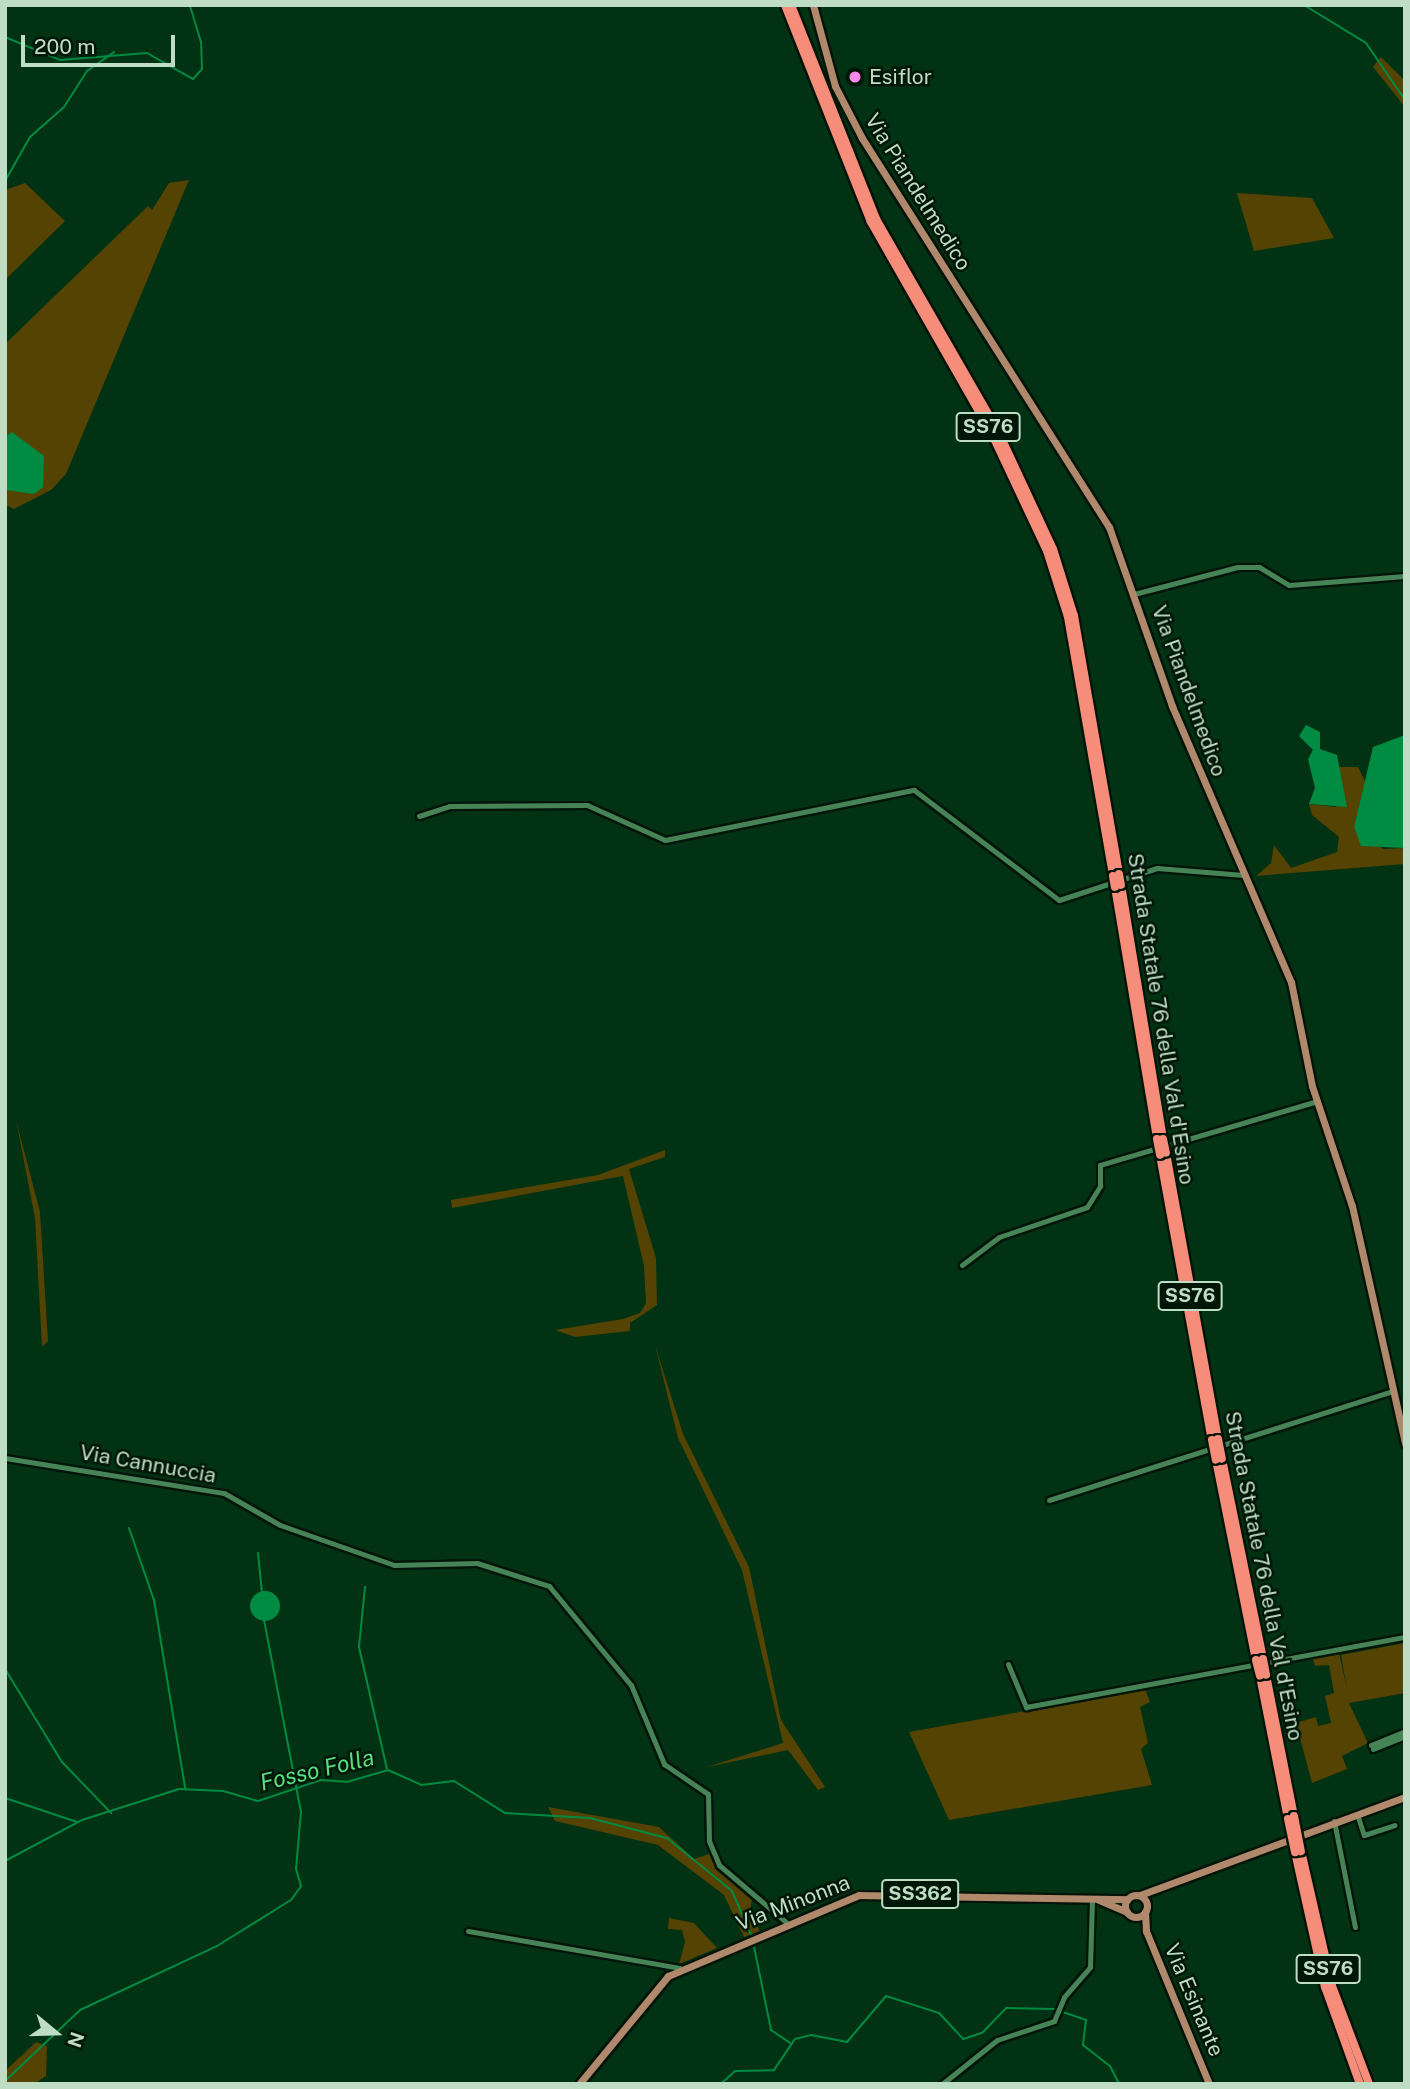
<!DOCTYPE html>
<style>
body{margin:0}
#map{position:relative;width:1410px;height:2089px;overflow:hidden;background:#003213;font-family:"Public Sans",sans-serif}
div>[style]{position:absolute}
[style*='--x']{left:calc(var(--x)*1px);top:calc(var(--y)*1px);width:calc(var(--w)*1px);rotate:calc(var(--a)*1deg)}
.green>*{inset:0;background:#544303}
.water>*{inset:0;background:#008b42}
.round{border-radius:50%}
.stream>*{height:2px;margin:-1px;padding:0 1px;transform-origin:1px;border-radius:1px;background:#008b42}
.roads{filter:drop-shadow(2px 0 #031508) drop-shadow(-2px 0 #031508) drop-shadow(0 2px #031508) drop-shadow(0 -2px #031508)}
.minor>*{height:5px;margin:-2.5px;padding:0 2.5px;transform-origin:2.5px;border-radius:2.5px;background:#468457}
.major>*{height:7px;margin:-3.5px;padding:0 3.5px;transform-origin:3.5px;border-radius:3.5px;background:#b0896d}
.major>.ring{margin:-3.5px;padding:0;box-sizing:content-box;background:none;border:7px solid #b0896d;border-radius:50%}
.highway>*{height:8px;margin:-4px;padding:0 4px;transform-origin:4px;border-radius:4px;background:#f68d7b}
.bridges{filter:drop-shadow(2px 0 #031508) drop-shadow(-2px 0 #031508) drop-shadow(0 2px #031508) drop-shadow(0 -2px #031508)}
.highway-bridge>*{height:8px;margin:-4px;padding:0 4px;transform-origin:4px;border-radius:4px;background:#f68d7b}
.dots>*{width:19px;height:19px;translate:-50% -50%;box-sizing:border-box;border:4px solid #001606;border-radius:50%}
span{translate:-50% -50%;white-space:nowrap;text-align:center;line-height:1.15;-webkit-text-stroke:5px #001606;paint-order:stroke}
.shield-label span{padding:2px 5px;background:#001606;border:2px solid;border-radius:5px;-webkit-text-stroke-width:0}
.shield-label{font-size:19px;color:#beddc4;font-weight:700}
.poi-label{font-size:21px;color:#beddc4}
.left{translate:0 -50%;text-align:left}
.street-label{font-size:21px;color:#beddc4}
.water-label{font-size:23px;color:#52e081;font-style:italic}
.frame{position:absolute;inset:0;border:7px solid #beddc4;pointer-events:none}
.north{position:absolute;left:21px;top:1998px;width:70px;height:70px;-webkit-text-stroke:5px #001606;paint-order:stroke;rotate:109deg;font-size:19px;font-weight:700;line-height:28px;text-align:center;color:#beddc4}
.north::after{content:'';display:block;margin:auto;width:24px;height:32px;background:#beddc4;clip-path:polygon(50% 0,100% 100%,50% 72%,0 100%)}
.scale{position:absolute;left:21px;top:35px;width:154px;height:32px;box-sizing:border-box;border:4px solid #beddc4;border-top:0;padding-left:9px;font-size:21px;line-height:24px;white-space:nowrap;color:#beddc4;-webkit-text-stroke:5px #001606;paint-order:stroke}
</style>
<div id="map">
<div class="green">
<div style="clip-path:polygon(1381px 57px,1405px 81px,1405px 107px,1373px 67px)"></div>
<div style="clip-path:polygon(189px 180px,66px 474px,51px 490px,14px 509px,5px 505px,5px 344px,148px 206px,152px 210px,169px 183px)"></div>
<div style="clip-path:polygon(25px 183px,65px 221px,5px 280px,5px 190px)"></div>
<div style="clip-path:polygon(1237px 193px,1312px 198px,1334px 238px,1254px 251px)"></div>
<div style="clip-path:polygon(1339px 767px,1358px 767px,1365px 781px,1354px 827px,1383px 849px,1405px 848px,1405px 864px,1256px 876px,1271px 863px,1274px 845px,1291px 868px,1337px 852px,1339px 837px,1312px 815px,1309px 804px,1336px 807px,1343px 791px)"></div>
<div style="clip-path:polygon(16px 1120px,40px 1212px,48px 1341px,42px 1347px,35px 1218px)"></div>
<div style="clip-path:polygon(665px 1150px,665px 1157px,629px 1169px,656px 1258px,657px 1305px,630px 1323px,630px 1331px,575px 1337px,555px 1330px,623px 1319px,640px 1313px,646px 1303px,644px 1266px,623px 1176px,452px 1208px,451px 1200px,598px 1175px)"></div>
<div style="clip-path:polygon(655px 1345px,683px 1434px,749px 1567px,781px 1720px,825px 1787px,818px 1790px,788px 1750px,707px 1767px,783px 1743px,742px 1570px,678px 1438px)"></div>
<div style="clip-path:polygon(1405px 1643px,1405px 1693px,1349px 1703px,1368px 1743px,1342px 1756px,1347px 1769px,1312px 1783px,1296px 1723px,1316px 1717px,1318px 1726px,1331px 1723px,1325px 1696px,1334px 1693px,1329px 1665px,1315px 1666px,1313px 1659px,1339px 1653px,1347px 1689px,1341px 1655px)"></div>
<div style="clip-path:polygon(1145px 1689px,1150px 1702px,1140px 1707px,1148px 1743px,1141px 1749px,1152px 1785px,949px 1820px,909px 1732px)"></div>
<div style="clip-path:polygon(548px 1807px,659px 1827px,694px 1859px,709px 1854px,752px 1899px,750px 1912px,760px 1931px,744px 1937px,724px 1895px,658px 1845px,555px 1821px)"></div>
<div style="clip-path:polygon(669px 1918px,694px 1923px,717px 1948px,679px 1964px,685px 1942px,682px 1930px,668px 1929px)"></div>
<div style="clip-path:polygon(36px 2042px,47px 2046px,46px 2076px,34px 2084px,5px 2084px,5px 2071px)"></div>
</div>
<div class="water">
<div style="clip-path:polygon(12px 432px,44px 456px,43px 487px,34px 494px,5px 490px,5px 437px)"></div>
<div style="clip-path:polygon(1306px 725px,1320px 732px,1320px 749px,1337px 755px,1347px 807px,1309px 804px,1315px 788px,1308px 759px,1313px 750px,1299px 736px)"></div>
<div style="clip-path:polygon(1405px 735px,1405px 848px,1361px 846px,1354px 827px,1373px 747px)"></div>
<div class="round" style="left:250px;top:1591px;width:30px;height:30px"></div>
</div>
<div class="stream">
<div style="--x:356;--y:5;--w:55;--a:0"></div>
<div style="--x:1304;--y:5;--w:73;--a:31.5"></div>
<div style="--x:1366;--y:43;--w:69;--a:55.6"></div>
<div style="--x:5;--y:37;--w:60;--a:22.7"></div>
<div style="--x:60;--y:60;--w:87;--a:-4.6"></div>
<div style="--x:147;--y:53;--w:53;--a:29.5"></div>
<div style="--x:193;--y:79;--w:13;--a:-48"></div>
<div style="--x:202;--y:69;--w:27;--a:-92"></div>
<div style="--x:201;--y:42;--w:39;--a:-107"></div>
<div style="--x:5;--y:181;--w:51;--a:-60.4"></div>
<div style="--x:30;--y:137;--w:45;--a:-41.4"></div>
<div style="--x:64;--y:107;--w:43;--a:-57.4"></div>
<div style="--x:87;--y:71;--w:33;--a:-35"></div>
<div style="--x:129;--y:1528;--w:76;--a:70.9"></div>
<div style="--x:154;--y:1600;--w:191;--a:80.6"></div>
<div style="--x:258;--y:1553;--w:40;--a:84.3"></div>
<div style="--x:365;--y:1587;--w:60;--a:95.7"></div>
<div style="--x:359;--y:1647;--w:125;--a:77.1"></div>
<div style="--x:5;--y:1669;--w:109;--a:58.5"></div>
<div style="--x:62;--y:1762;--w:71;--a:46.1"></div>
<div style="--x:5;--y:1798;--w:76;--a:18.4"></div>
<div style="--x:5;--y:1861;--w:87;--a:-28"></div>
<div style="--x:82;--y:1820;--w:102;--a:-17.7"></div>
<div style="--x:179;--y:1789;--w:44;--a:2.6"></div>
<div style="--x:223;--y:1791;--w:36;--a:16"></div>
<div style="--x:258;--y:1801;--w:66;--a:-18.4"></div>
<div style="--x:321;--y:1780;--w:26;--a:4"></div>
<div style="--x:347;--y:1782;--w:43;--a:-16.3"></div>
<div style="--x:388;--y:1770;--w:36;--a:24"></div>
<div style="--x:421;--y:1785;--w:33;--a:-7"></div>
<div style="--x:454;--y:1781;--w:60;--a:32.1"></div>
<div style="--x:505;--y:1813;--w:85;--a:3.4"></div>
<div style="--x:590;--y:1818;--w:80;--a:14.6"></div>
<div style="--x:667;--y:1838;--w:84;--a:39.2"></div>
<div style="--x:732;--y:1891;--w:50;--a:66.5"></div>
<div style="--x:753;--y:1942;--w:90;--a:78.4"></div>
<div style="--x:771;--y:2030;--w:23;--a:34"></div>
<div style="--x:1060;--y:2011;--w:28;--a:19"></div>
<div style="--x:1086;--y:2020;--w:25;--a:97"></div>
<div style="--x:1083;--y:2045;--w:34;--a:38"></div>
<div style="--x:1110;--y:2066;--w:20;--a:63"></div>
<div style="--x:5;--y:2081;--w:103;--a:-43.4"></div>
<div style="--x:80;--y:2010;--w:151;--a:-25"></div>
<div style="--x:217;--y:1946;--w:87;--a:-31.9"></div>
<div style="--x:291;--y:1900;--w:17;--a:-54"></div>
<div style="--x:301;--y:1886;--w:18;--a:-106"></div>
<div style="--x:296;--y:1869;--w:57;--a:-85"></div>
<div style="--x:301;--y:1812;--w:197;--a:-100.9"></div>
<div style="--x:721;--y:2084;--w:19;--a:-43"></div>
<div style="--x:735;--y:2071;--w:39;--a:-1"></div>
<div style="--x:774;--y:2070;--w:37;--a:-56"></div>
<div style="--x:795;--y:2039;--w:16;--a:-14"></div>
<div style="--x:811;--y:2035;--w:37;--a:11"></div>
<div style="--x:847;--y:2042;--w:60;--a:-49.7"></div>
<div style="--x:886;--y:1996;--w:56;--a:17.8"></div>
<div style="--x:939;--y:2013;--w:35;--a:47"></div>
<div style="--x:963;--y:2039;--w:20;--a:-18"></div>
<div style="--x:982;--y:2033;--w:35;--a:-46"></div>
<div style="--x:1006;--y:2008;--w:49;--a:1.2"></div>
</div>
<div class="roads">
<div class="minor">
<div style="--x:1134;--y:594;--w:107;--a:-14.6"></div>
<div style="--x:1238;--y:567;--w:21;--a:0"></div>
<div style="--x:1259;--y:567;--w:35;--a:31"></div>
<div style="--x:1289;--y:585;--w:116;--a:-4.4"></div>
<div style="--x:419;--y:816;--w:32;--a:-18"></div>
<div style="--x:449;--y:806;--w:138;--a:-0.4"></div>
<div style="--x:587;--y:805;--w:85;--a:24.2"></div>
<div style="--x:665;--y:840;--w:254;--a:-11.4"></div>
<div style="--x:914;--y:790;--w:182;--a:37.2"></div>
<div style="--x:1059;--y:900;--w:103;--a:-18.1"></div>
<div style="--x:1157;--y:868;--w:87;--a:4.6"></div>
<div style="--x:962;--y:1265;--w:46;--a:-37.1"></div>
<div style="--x:999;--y:1237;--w:93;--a:-18.8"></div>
<div style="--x:1087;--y:1207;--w:25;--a:-58"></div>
<div style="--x:1100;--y:1186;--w:21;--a:-90"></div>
<div style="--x:1100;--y:1165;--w:226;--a:-16.4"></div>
<div style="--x:5;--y:1458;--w:222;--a:9.1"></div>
<div style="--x:224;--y:1493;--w:64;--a:29.7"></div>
<div style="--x:280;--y:1525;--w:121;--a:19.3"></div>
<div style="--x:394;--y:1565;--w:83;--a:-1.4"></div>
<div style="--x:477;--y:1563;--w:76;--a:17.7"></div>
<div style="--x:549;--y:1586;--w:129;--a:50.4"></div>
<div style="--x:631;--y:1685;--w:86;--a:67.3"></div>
<div style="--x:664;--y:1764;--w:53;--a:34.3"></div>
<div style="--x:708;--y:1794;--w:47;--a:88.8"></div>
<div style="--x:709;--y:1841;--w:26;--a:67"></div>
<div style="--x:719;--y:1865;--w:88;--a:40.4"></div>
<div style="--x:1049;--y:1500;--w:361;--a:-17.6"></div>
<div style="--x:1008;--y:1664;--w:47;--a:67.3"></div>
<div style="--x:1026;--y:1707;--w:385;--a:-10.5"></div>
<div style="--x:1371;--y:1745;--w:37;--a:-22"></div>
<div style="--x:1373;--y:1749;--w:35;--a:-22"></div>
<div style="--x:1357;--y:1814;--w:22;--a:72"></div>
<div style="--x:1364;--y:1835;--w:32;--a:-18"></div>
<div style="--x:1334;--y:1821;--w:108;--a:78.8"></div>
<div style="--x:468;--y:1931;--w:215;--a:9.9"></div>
<div style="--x:942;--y:2084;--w:70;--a:-38.7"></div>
<div style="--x:997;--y:2040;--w:60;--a:-18.4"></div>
<div style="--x:1054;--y:2021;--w:26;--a:-67"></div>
<div style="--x:1064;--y:1997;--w:40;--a:-49"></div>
<div style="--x:1090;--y:1967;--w:69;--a:-88.3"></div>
</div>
<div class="major">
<div style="--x:813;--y:5;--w:84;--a:74.8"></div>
<div style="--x:835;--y:86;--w:59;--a:62.6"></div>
<div style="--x:862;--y:138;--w:461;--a:57.6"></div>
<div style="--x:1109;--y:527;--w:190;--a:70.6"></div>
<div style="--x:1172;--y:706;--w:301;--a:66.7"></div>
<div style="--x:1291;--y:982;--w:106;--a:78.6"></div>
<div style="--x:1312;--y:1086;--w:126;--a:71.6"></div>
<div style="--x:1352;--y:1206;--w:243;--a:77.4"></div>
<div class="ring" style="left:1125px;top:1895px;width:15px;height:15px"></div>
<div style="--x:1140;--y:1895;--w:283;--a:-20.3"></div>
<div style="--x:1099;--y:1900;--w:30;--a:23"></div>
<div style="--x:1145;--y:1912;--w:19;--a:87"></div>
<div style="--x:1146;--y:1931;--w:165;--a:67.6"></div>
<div style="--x:579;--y:2084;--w:140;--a:-50.5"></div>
<div style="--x:668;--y:1976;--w:207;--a:-23"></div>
<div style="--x:859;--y:1895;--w:268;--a:0.9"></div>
</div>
<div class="highway">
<div style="--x:785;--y:5;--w:233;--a:68.4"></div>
<div style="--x:871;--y:222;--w:244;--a:60.3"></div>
<div style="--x:992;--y:434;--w:129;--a:64.8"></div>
<div style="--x:1047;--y:551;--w:69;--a:72.3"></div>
<div style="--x:1068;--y:617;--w:263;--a:80.1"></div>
<div style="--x:791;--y:5;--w:230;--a:68.3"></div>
<div style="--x:876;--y:219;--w:245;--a:60.1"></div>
<div style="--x:998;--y:431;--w:130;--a:65"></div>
<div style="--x:1053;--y:549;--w:70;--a:72.6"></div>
<div style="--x:1074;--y:616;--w:262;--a:80.1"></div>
<div style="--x:1121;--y:885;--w:257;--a:80.6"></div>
<div style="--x:1115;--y:887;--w:255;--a:80.5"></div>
<div style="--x:1166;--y:1153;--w:291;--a:79.7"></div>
<div style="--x:1160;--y:1155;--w:290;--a:79.7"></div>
<div style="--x:1222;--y:1459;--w:204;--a:78.4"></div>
<div style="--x:1216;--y:1460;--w:204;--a:78.7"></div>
<div style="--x:1266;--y:1675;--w:144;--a:78.8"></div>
<div style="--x:1260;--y:1676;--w:146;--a:78.9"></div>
<div style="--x:1301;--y:1851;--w:139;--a:77.1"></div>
<div style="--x:1332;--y:1986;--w:105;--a:69.3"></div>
<div style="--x:1295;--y:1852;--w:138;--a:77.5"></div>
<div style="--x:1325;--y:1987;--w:103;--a:70.2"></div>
</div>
</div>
<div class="bridges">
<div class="highway-bridge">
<div style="--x:1119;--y:874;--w:11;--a:80"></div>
<div style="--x:1113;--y:876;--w:11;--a:80"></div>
<div style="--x:1157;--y:1139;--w:16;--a:79"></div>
<div style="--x:1163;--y:1139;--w:14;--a:78"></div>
<div style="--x:1218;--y:1439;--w:20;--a:79"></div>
<div style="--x:1212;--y:1440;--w:20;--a:79"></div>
<div style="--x:1263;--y:1659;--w:16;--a:79"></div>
<div style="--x:1256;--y:1660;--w:16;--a:76"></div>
<div style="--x:1294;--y:1816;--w:36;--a:79"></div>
<div style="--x:1288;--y:1819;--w:34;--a:78"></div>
</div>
</div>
<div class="dots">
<div style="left:855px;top:77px;background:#f788ec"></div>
</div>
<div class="shield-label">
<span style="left:988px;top:427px">SS76</span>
<span style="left:1190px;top:1296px">SS76</span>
<span style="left:920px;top:1894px">SS362</span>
<span style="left:1328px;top:1969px">SS76</span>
</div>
<div class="poi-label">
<span class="left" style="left:869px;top:77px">Esiflor</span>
</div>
<div class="street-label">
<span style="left:918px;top:192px;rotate:58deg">Via Piandelmedico</span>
<span style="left:1189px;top:691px;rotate:70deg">Via Piandelmedico</span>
<span style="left:1161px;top:1019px;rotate:81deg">Strada Statale 76 della Val d'Esino</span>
<span style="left:148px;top:1464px;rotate:10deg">Via Cannuccia</span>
<span style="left:1264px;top:1576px;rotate:79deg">Strada Statale 76 della Val d'Esino</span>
<span style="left:793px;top:1903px;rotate:-21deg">Via Minonna</span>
<span style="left:1194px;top:2000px;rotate:67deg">Via Esinante</span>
</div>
<div class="water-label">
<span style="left:317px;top:1770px;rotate:-13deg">Fosso Folla</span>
</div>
<div class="frame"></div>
<div class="north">N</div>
<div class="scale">200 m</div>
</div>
